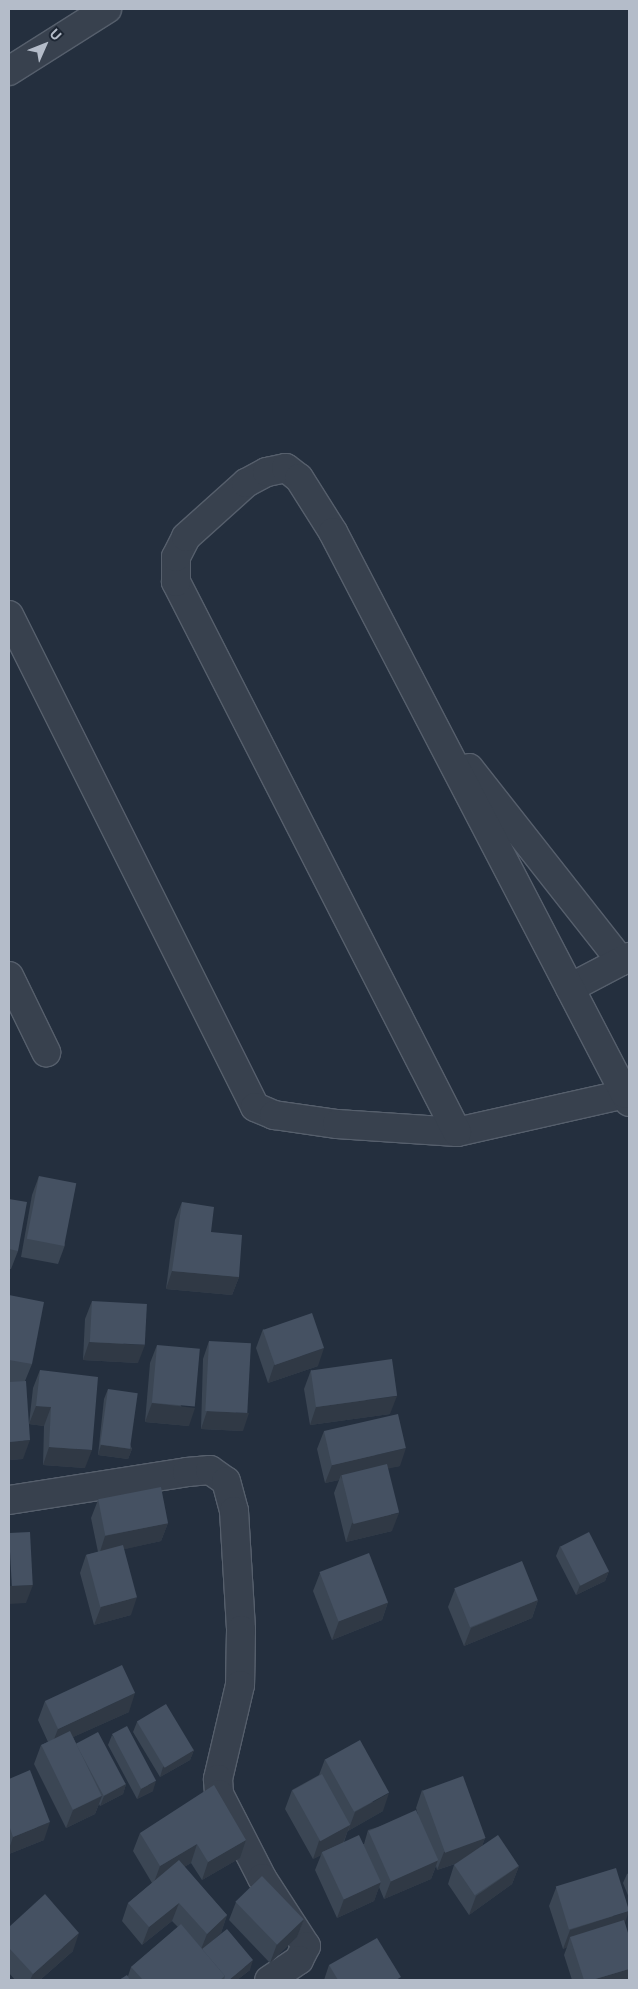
<!DOCTYPE html>
<style>
body{margin:0}
#map{position:relative;width:638px;height:1989px;overflow:hidden;background:#242f3e;font-family:"DM Sans",sans-serif}
div>[style]{position:absolute}
[style*='--x']{left:calc(var(--x)*1px);top:calc(var(--y)*1px);width:calc(var(--w)*1px);rotate:calc(var(--a)*1deg)}
.roads{filter:drop-shadow(1px 0 #565f6c) drop-shadow(-1px 0 #565f6c) drop-shadow(0 1px #565f6c) drop-shadow(0 -1px #565f6c)}
.minor>*{height:28px;margin:-14px;padding:0 14px;transform-origin:14px;border-radius:14px;background:#38414e}
.wall>*{inset:0;background:#3b4654}
.shaded-wall>*{inset:0;background:#303945}
.building>*{inset:0;background:#455162;transform-origin:0 0}
span{translate:-50% -50%;white-space:nowrap;text-align:center;line-height:1.15;-webkit-text-stroke:4.5px #1d2633;paint-order:stroke}
.frame{position:absolute;inset:0;border:10px solid #b4bcc9;pointer-events:none}
.north{position:absolute;left:20px;top:20px;width:50px;height:50px;-webkit-text-stroke:4px #1d2633;paint-order:stroke;rotate:46deg;font-size:14px;font-weight:700;line-height:20px;text-align:center;color:#b4bcc9}
.north::after{content:'';display:block;margin:auto;width:18px;height:22px;background:#b4bcc9;clip-path:polygon(50% 0,100% 100%,50% 72%,0 100%)}
</style>
<div id="map">
<div class="roads">
<div class="minor">
<div style="--x:9;--y:71;--w:116;--a:-32.3"></div>
<div style="--x:9;--y:615;--w:550;--a:63.43"></div>
<div style="--x:255;--y:1107;--w:21;--a:23"></div>
<div style="--x:274;--y:1115;--w:64;--a:8.1"></div>
<div style="--x:337;--y:1124;--w:120;--a:3.8"></div>
<div style="--x:457;--y:1132;--w:172;--a:-12.7"></div>
<div style="--x:625;--y:1094;--w:9;--a:63"></div>
<div style="--x:469;--y:768;--w:246;--a:51.8"></div>
<div style="--x:9;--y:976;--w:85;--a:64"></div>
<div style="--x:570;--y:988;--w:67;--a:-27.7"></div>
<div style="--x:457;--y:1132;--w:618;--a:-117.06"></div>
<div style="--x:176;--y:582;--w:25;--a:-90"></div>
<div style="--x:176;--y:557;--w:22;--a:-63"></div>
<div style="--x:186;--y:537;--w:81;--a:-42"></div>
<div style="--x:246;--y:483;--w:24;--a:-28"></div>
<div style="--x:267;--y:472;--w:19;--a:-12"></div>
<div style="--x:286;--y:468;--w:16;--a:38"></div>
<div style="--x:299;--y:478;--w:64;--a:57.8"></div>
<div style="--x:333;--y:532;--w:633;--a:62.54"></div>
<div style="--x:9;--y:1500;--w:180;--a:-8.9"></div>
<div style="--x:187;--y:1472;--w:23;--a:-5"></div>
<div style="--x:210;--y:1470;--w:19;--a:35"></div>
<div style="--x:226;--y:1481;--w:31;--a:75"></div>
<div style="--x:234;--y:1511;--w:119;--a:86.6"></div>
<div style="--x:241;--y:1630;--w:55;--a:91"></div>
<div style="--x:240;--y:1685;--w:97;--a:103.2"></div>
<div style="--x:218;--y:1779;--w:15;--a:86"></div>
<div style="--x:219;--y:1794;--w:94;--a:62.9"></div>
<div style="--x:262;--y:1878;--w:81;--a:57.1"></div>
<div style="--x:306;--y:1946;--w:16;--a:117"></div>
<div style="--x:299;--y:1960;--w:36;--a:146"></div>
</div>
</div>
<div class="wall">
<div style="clip-path:polygon(39px 1176px,65px 1245px,58px 1264px,21px 1257px,32px 1195px)"></div>
<div style="clip-path:polygon(9px 1199px,18px 1251px,11px 1269px,9px 1269px)"></div>
<div style="clip-path:polygon(182px 1202px,211px 1232px,239px 1277px,232px 1295px,166px 1289px,175px 1220px)"></div>
<div style="clip-path:polygon(9px 1295px,32px 1364px,25px 1381px,23px 1459px,9px 1460px)"></div>
<div style="clip-path:polygon(92px 1301px,138px 1363px,83px 1360px,85px 1319px)"></div>
<div style="clip-path:polygon(263px 1329px,318px 1366px,268px 1383px,256px 1348px)"></div>
<div style="clip-path:polygon(209px 1341px,243px 1431px,201px 1429px,203px 1359px)"></div>
<div style="clip-path:polygon(157px 1345px,189px 1426px,145px 1422px,150px 1363px)"></div>
<div style="clip-path:polygon(40px 1370px,85px 1468px,43px 1465px,44px 1426px,29px 1424px,33px 1388px)"></div>
<div style="clip-path:polygon(311px 1370px,390px 1414px,310px 1425px,304px 1389px)"></div>
<div style="clip-path:polygon(108px 1389px,132px 1449px,128px 1459px,98px 1455px,104px 1399px)"></div>
<div style="clip-path:polygon(324px 1431px,400px 1466px,388px 1468px,392px 1531px,346px 1542px,334px 1493px,339px 1480px,325px 1483px,317px 1449px)"></div>
<div style="clip-path:polygon(98px 1500px,168px 1523px,161px 1541px,124px 1549px,131px 1615px,94px 1625px,80px 1573px,86px 1555px,98px 1552px,91px 1518px)"></div>
<div style="clip-path:polygon(560px 1546px,609px 1571px,605px 1581px,576px 1595px,556px 1556px)"></div>
<div style="clip-path:polygon(320px 1573px,388px 1602px,382px 1620px,332px 1640px,313px 1591px)"></div>
<div style="clip-path:polygon(455px 1589px,538px 1600px,532px 1618px,464px 1646px,448px 1607px)"></div>
<div style="clip-path:polygon(45px 1701px,129px 1712px,73px 1737px,76px 1744px,126px 1784px,123px 1794px,100px 1806px,99px 1804px,95px 1814px,66px 1828px,34px 1764px,41px 1745px,48px 1742px,38px 1720px)"></div>
<div style="clip-path:polygon(137px 1722px,194px 1750px,190px 1760px,160px 1777px,133px 1732px)"></div>
<div style="clip-path:polygon(112px 1735px,153px 1791px,137px 1799px,108px 1745px)"></div>
<div style="clip-path:polygon(325px 1759px,383px 1811px,348px 1831px,348px 1830px,344px 1842px,364px 1844px,368px 1830px,418px 1815px,416px 1808px,422px 1790px,485px 1838px,482px 1846px,519px 1866px,512px 1884px,469px 1915px,448px 1884px,454px 1865px,458px 1863px,437px 1870px,436px 1866px,431px 1879px,384px 1899px,379px 1887px,374px 1901px,337px 1918px,315px 1870px,321px 1855px,313px 1859px,285px 1809px,292px 1790px,319px 1775px)"></div>
<div style="clip-path:polygon(9px 1779px,44px 1840px,9px 1854px)"></div>
<div style="clip-path:polygon(140px 1833px,246px 1840px,240px 1858px,202px 1880px,191px 1863px,184px 1867px,227px 1915px,221px 1933px,205px 1947px,250px 1970px,237px 1980px,119px 1980px,128px 1976px,131px 1967px,178px 1927px,172px 1921px,142px 1945px,122px 1921px,128px 1903px,152px 1883px,133px 1851px)"></div>
<div style="clip-path:polygon(629px 1873px,629px 1898px,623px 1883px,627px 1874px)"></div>
<div style="clip-path:polygon(556px 1888px,625px 1922px,629px 1980px,572px 1980px,564px 1955px,567px 1947px,563px 1949px,549px 1906px)"></div>
<div style="clip-path:polygon(236px 1902px,304px 1919px,297px 1937px,270px 1963px,229px 1920px)"></div>
<div style="clip-path:polygon(9px 1927px,73px 1951px,40px 1980px,15px 1980px,9px 1973px)"></div>
<div style="clip-path:polygon(329px 1965px,400px 1980px,324px 1980px)"></div>
</div>
<div class="shaded-wall">
<div style="clip-path:polygon(172px 1271px,239px 1277px,232px 1295px,166px 1289px)"></div>
<div style="clip-path:polygon(89px 1342px,145px 1345px,138px 1363px,83px 1360px)"></div>
<div style="clip-path:polygon(324px 1348px,318px 1366px,268px 1383px,274px 1365px)"></div>
<div style="clip-path:polygon(397px 1396px,390px 1414px,310px 1425px,316px 1407px)"></div>
<div style="clip-path:polygon(152px 1403px,195px 1408px,189px 1426px,145px 1422px)"></div>
<div style="clip-path:polygon(36px 1406px,51px 1407px,44px 1426px,29px 1424px)"></div>
<div style="clip-path:polygon(207px 1411px,249px 1413px,243px 1431px,201px 1429px)"></div>
<div style="clip-path:polygon(30px 1440px,23px 1459px,9px 1460px,9px 1442px)"></div>
<div style="clip-path:polygon(101px 1445px,132px 1449px,128px 1459px,98px 1455px)"></div>
<div style="clip-path:polygon(49px 1447px,92px 1450px,85px 1468px,43px 1465px)"></div>
<div style="clip-path:polygon(406px 1448px,400px 1466px,342px 1479px,341px 1475px,339px 1480px,325px 1483px,332px 1465px)"></div>
<div style="clip-path:polygon(399px 1513px,392px 1531px,346px 1542px,352px 1523px)"></div>
<div style="clip-path:polygon(168px 1523px,161px 1541px,99px 1555px,105px 1536px)"></div>
<div style="clip-path:polygon(609px 1571px,605px 1581px,576px 1595px,580px 1585px)"></div>
<div style="clip-path:polygon(33px 1585px,26px 1603px,9px 1604px,9px 1586px)"></div>
<div style="clip-path:polygon(137px 1597px,131px 1615px,94px 1625px,101px 1607px)"></div>
<div style="clip-path:polygon(538px 1600px,532px 1618px,464px 1646px,471px 1628px)"></div>
<div style="clip-path:polygon(388px 1602px,382px 1620px,332px 1640px,339px 1621px)"></div>
<div style="clip-path:polygon(135px 1693px,129px 1712px,51px 1747px,58px 1729px)"></div>
<div style="clip-path:polygon(194px 1750px,190px 1760px,160px 1777px,163px 1767px)"></div>
<div style="clip-path:polygon(156px 1781px,153px 1791px,137px 1799px,141px 1789px)"></div>
<div style="clip-path:polygon(126px 1784px,123px 1794px,100px 1806px,104px 1796px)"></div>
<div style="clip-path:polygon(389px 1793px,383px 1811px,348px 1831px,355px 1812px)"></div>
<div style="clip-path:polygon(102px 1796px,95px 1814px,66px 1828px,73px 1810px)"></div>
<div style="clip-path:polygon(50px 1822px,44px 1840px,9px 1854px,9px 1849px,13px 1837px)"></div>
<div style="clip-path:polygon(350px 1825px,343px 1843px,322px 1852px,321px 1855px,313px 1859px,319px 1841px)"></div>
<div style="clip-path:polygon(485px 1838px,478px 1856px,437px 1870px,444px 1852px)"></div>
<div style="clip-path:polygon(246px 1840px,240px 1858px,202px 1880px,208px 1862px)"></div>
<div style="clip-path:polygon(197px 1844px,191px 1863px,153px 1885px,160px 1866px)"></div>
<div style="clip-path:polygon(438px 1860px,431px 1879px,384px 1899px,391px 1881px)"></div>
<div style="clip-path:polygon(519px 1866px,512px 1884px,469px 1915px,476px 1896px)"></div>
<div style="clip-path:polygon(381px 1882px,374px 1901px,337px 1918px,344px 1899px)"></div>
<div style="clip-path:polygon(179px 1903px,172px 1921px,142px 1945px,149px 1927px)"></div>
<div style="clip-path:polygon(629px 1911px,623px 1929px,570px 1937px,567px 1947px,563px 1949px,570px 1930px)"></div>
<div style="clip-path:polygon(227px 1915px,221px 1933px,200px 1952px,207px 1934px)"></div>
<div style="clip-path:polygon(304px 1919px,297px 1937px,270px 1963px,277px 1944px)"></div>
<div style="clip-path:polygon(79px 1933px,73px 1951px,40px 1980px,30px 1980px,33px 1974px)"></div>
<div style="clip-path:polygon(253px 1960px,250px 1970px,237px 1980px,229px 1980px)"></div>
<div style="clip-path:polygon(629px 1969px,629px 1980px,592px 1980px)"></div>
</div>
<div class="building">
<div style="left:39px;top:1176px;width:38px;height:64px;rotate:11deg"></div>
<div style="clip-path:polygon(9px 1199px,27px 1202px,18px 1251px,9px 1249px)"></div>
<div style="clip-path:polygon(182px 1202px,214px 1207px,211px 1232px,242px 1235px,239px 1277px,172px 1271px)"></div>
<div style="clip-path:polygon(9px 1295px,44px 1302px,32px 1364px,9px 1360px)"></div>
<div style="left:92px;top:1301px;width:55px;height:41px;rotate:3deg"></div>
<div style="left:312px;top:1313px;width:37px;height:52px;rotate:71deg"></div>
<div style="left:209px;top:1341px;width:42px;height:70px;rotate:3deg"></div>
<div style="left:157px;top:1345px;width:43px;height:58px;rotate:5deg"></div>
<div style="left:392px;top:1359px;width:37px;height:82px;rotate:82deg"></div>
<div style="clip-path:polygon(40px 1370px,98px 1377px,92px 1450px,49px 1447px,51px 1407px,36px 1406px)"></div>
<div style="clip-path:polygon(26px 1381px,30px 1440px,9px 1442px,9px 1382px)"></div>
<div style="left:108px;top:1389px;width:30px;height:56px;rotate:8deg"></div>
<div style="left:398px;top:1414px;width:35px;height:76px;rotate:77deg"></div>
<div style="left:387px;top:1464px;width:50px;height:47px;rotate:76deg"></div>
<div style="left:161px;top:1487px;width:37px;height:64px;rotate:79deg"></div>
<div style="left:30px;top:1532px;width:53px;height:21px;rotate:87deg"></div>
<div style="left:589px;top:1532px;width:44px;height:32px;rotate:63deg"></div>
<div style="left:123px;top:1545px;width:54px;height:38px;rotate:75deg"></div>
<div style="left:369px;top:1553px;width:53px;height:53px;rotate:69deg"></div>
<div style="left:522px;top:1561px;width:42px;height:73px;rotate:68deg"></div>
<div style="left:122px;top:1665px;width:31px;height:85px;rotate:65deg"></div>
<div style="left:166px;top:1704px;width:54px;height:34px;rotate:59deg"></div>
<div style="left:127px;top:1726px;width:62px;height:17px;rotate:62deg"></div>
<div style="left:70px;top:1731px;width:72px;height:32px;rotate:64deg"></div>
<div style="left:98px;top:1732px;width:59px;height:25px;rotate:62deg"></div>
<div style="left:360px;top:1740px;width:60px;height:40px;rotate:61deg"></div>
<div style="clip-path:polygon(30px 1770px,50px 1822px,13px 1837px,9px 1825px,9px 1779px)"></div>
<div style="left:322px;top:1774px;width:58px;height:34px;rotate:61deg"></div>
<div style="left:463px;top:1776px;width:66px;height:43px;rotate:70deg"></div>
<div style="clip-path:polygon(214px 1785px,246px 1840px,208px 1862px,197px 1844px,160px 1866px,140px 1833px)"></div>
<div style="left:416px;top:1810px;width:55px;height:52px;rotate:66deg"></div>
<div style="left:359px;top:1835px;width:52px;height:41px;rotate:65deg"></div>
<div style="left:498px;top:1835px;width:37px;height:53px;rotate:56deg"></div>
<div style="clip-path:polygon(179px 1860px,227px 1915px,207px 1934px,179px 1903px,149px 1927px,128px 1903px)"></div>
<div style="left:616px;top:1868px;width:45px;height:63px;rotate:73deg"></div>
<div style="left:262px;top:1876px;width:60px;height:37px;rotate:46deg"></div>
<div style="clip-path:polygon(45px 1894px,79px 1933px,33px 1974px,9px 1948px,9px 1927px)"></div>
<div style="clip-path:polygon(624px 1920px,629px 1936px,629px 1969px,592px 1980px,584px 1980px,570px 1937px)"></div>
<div style="clip-path:polygon(181px 1924px,225px 1976px,220px 1980px,143px 1980px,131px 1967px)"></div>
<div style="clip-path:polygon(227px 1929px,253px 1960px,229px 1980px,224px 1980px,225px 1976px,202px 1949px)"></div>
<div style="clip-path:polygon(377px 1938px,401px 1977px,396px 1980px,338px 1980px,329px 1965px)"></div>
<div style="clip-path:polygon(127px 1975px,130px 1980px,119px 1980px)"></div>
</div>
<div class="frame"></div>
<div class="north">U</div>
</div>
